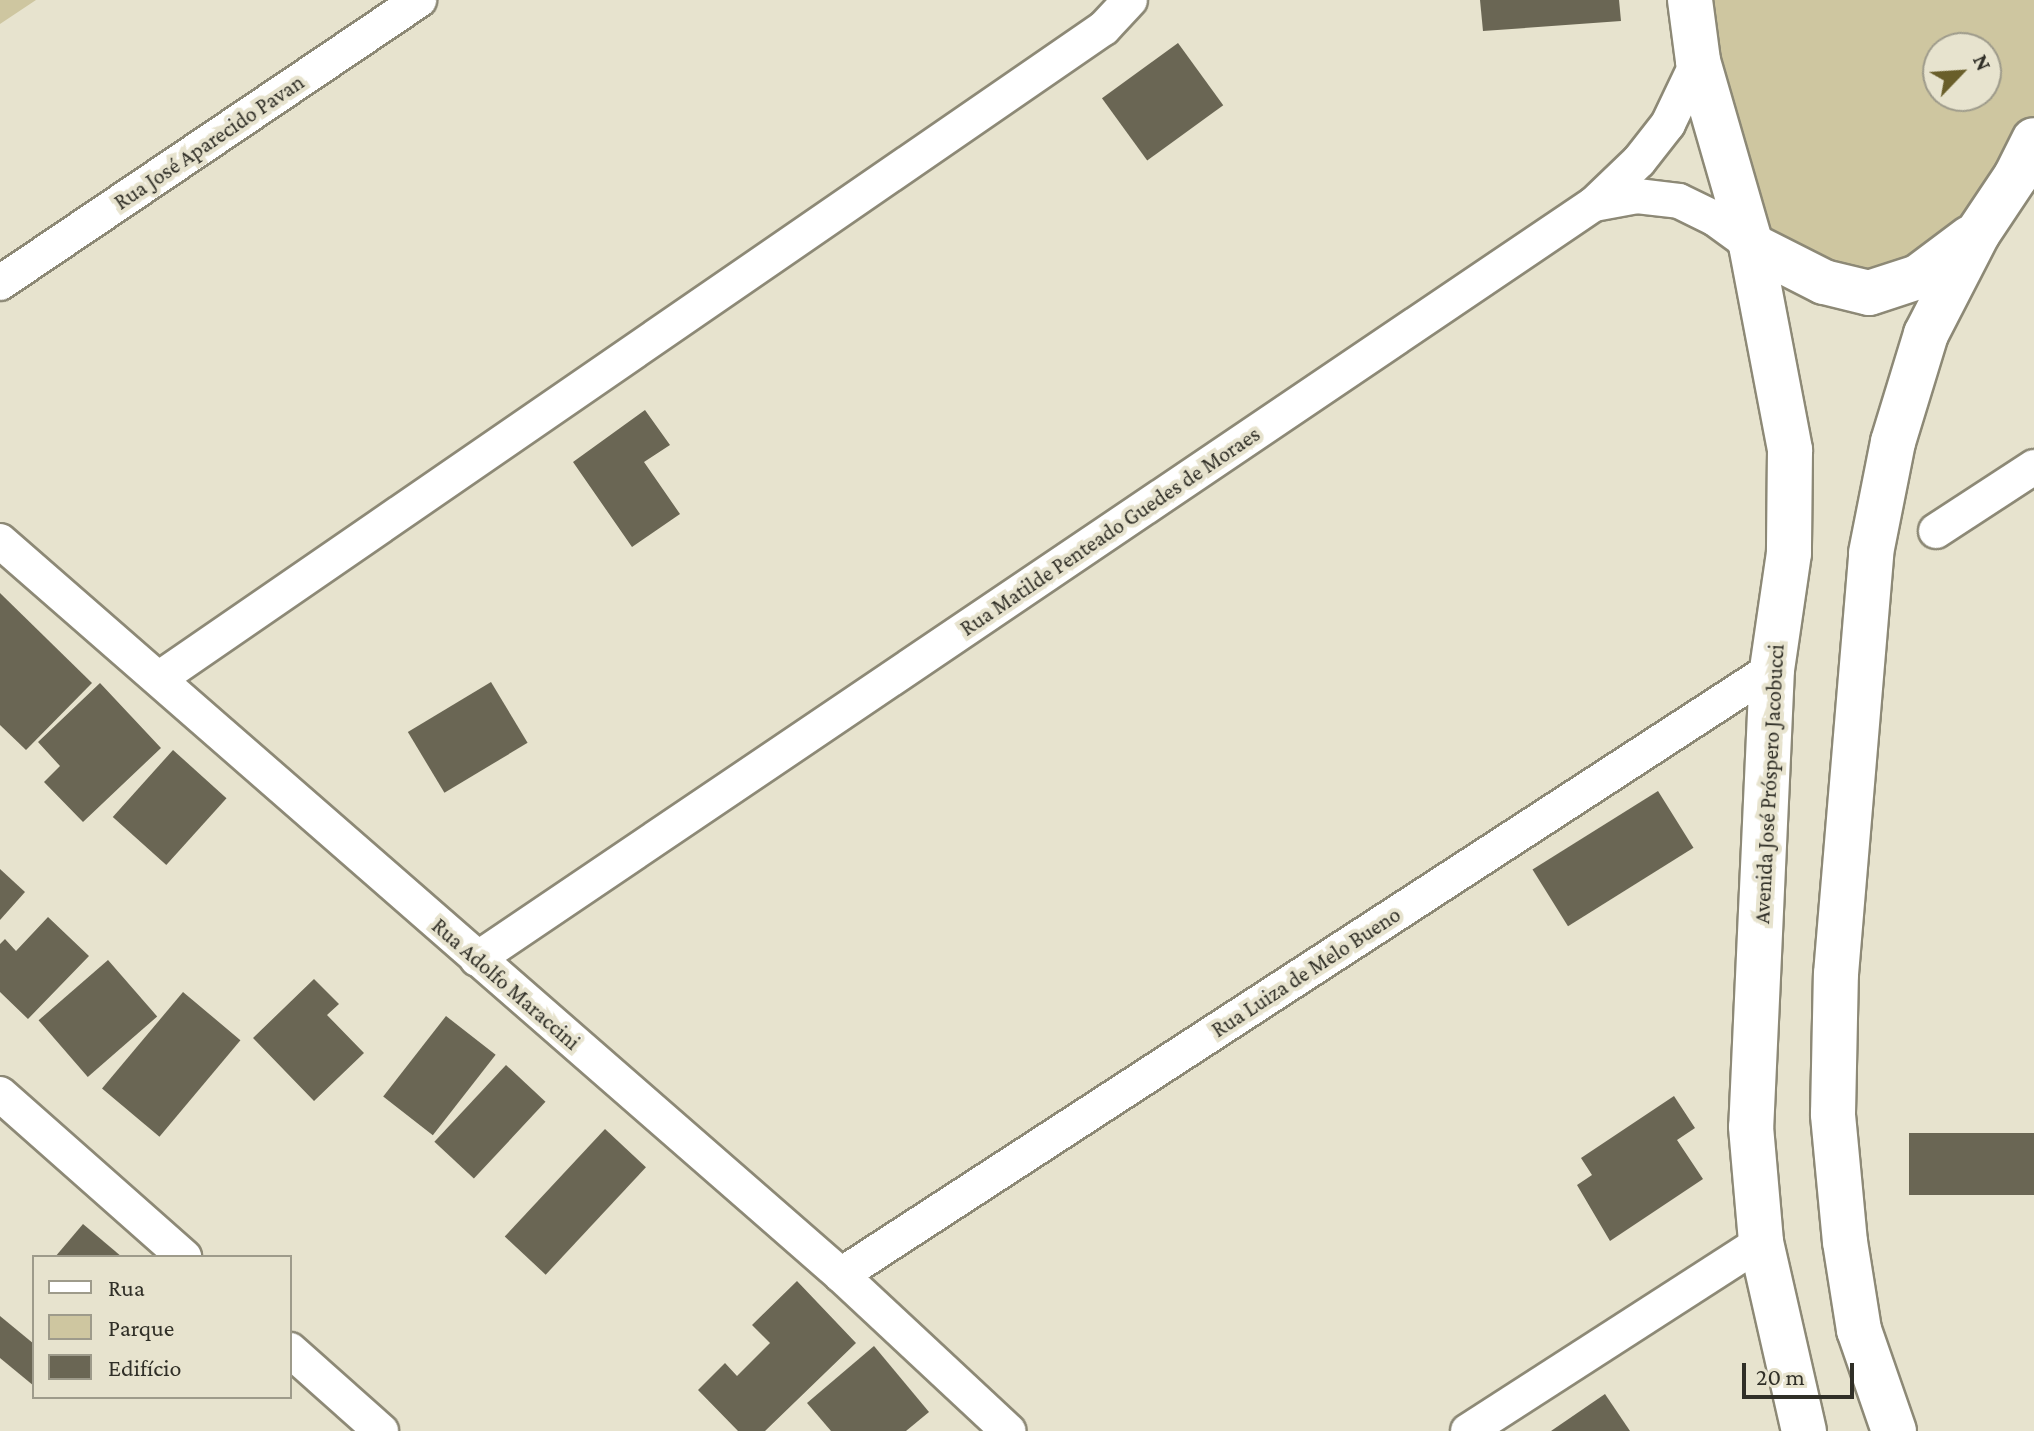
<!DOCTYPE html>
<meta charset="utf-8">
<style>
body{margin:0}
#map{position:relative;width:2034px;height:1431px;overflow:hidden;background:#e7e3ce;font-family:"Crimson Pro",serif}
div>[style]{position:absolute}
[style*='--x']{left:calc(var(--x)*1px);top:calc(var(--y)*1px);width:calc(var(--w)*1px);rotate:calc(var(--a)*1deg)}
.green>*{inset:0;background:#cec6a0}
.building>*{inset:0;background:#6a6654;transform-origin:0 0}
.roads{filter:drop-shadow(2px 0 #8d8976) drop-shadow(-2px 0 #8d8976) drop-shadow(0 2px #8d8976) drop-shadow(0 -2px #8d8976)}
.minor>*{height:34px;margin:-17px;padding:0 17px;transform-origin:17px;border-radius:17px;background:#fff}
.secondary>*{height:44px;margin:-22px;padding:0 22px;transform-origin:22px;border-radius:22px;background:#fff}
span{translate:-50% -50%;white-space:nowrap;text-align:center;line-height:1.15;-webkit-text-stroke:8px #e7e3ce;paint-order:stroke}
.street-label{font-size:22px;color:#302f27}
.legend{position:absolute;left:32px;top:1255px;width:260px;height:144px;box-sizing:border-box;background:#e7e3ce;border:2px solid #9e9b8b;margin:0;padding:10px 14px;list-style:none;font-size:24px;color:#302f27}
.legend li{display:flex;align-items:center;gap:16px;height:40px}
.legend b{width:40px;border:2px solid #9e9b8b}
.north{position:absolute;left:1922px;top:32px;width:80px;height:80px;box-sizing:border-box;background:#e7e3ce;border:2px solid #9e9b8b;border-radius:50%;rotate:65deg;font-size:22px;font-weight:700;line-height:32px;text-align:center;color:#302f27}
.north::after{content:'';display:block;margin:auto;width:28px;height:36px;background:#695e2a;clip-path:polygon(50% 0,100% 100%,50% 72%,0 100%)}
.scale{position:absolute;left:1742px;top:1363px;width:112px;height:36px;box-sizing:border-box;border:4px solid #302f27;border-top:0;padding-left:10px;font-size:24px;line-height:28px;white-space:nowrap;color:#302f27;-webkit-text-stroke:6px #e7e3ce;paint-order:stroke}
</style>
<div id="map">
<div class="green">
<div style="clip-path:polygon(0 0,36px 0,0 24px)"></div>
<div style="clip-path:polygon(evenodd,1690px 0,2034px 0,2034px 140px,2016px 176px,1869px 293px,1751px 245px,1690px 0,1938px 48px,1986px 48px,1986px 96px,1938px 96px,1938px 48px)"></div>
</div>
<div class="building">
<div style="clip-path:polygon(1480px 0,1619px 0,1621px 21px,1483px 31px)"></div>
<div style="left:1178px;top:43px;width:77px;height:94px;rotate:54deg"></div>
<div style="clip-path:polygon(645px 410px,670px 445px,644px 462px,680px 514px,632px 547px,573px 462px)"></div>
<div style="clip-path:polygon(0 593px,92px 683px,26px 750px,0 725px)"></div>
<div style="left:491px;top:682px;width:71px;height:97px;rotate:59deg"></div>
<div style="clip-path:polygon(100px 683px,161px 748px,83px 822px,44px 782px,60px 766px,38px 742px)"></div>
<div style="left:173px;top:750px;width:72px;height:90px;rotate:42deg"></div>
<div style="left:1658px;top:791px;width:67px;height:148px;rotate:58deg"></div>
<div style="clip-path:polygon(0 869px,25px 892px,0 920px)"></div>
<div style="clip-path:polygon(48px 917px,89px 956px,28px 1019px,0 992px,0 944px,5px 939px,16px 951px)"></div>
<div style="left:108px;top:960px;width:75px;height:92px;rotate:49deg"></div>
<div style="clip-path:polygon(314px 979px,339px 1004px,327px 1015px,364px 1053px,314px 1101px,253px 1038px)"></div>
<div style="left:183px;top:992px;width:75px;height:126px;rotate:40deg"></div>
<div style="left:446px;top:1016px;width:63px;height:102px;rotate:38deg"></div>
<div style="left:506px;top:1065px;width:54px;height:105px;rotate:43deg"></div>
<div style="clip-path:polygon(1674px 1096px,1695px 1128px,1677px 1140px,1703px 1179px,1610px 1241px,1577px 1185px,1592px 1175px,1581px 1158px)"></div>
<div style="left:605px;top:1129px;width:56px;height:147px;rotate:43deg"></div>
<div style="left:2034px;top:1133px;width:62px;height:125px;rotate:90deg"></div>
<div style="clip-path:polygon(83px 1224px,122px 1257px,55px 1257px)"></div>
<div style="clip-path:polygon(797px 1281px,856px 1343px,765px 1431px,738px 1431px,698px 1390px,725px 1363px,737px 1376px,770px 1343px,752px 1325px)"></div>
<div style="clip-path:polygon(0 1316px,34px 1344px,34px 1386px,0 1358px)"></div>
<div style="clip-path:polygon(874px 1346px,929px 1412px,906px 1431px,831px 1431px,807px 1403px)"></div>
<div style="clip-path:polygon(1605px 1394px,1630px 1431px,1551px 1431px)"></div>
</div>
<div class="roads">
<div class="minor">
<div style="--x:1594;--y:204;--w:44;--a:-10.5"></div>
<div style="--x:1637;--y:196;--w:42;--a:6.8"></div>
<div style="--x:1679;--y:201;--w:39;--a:26"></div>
<div style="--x:1714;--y:218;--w:46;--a:36.1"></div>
<div style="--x:0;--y:283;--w:506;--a:-34.04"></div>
<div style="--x:1936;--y:531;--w:117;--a:-33.1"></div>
<div style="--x:0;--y:541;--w:1116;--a:41.11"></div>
<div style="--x:841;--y:1275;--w:229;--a:43"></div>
<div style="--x:160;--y:678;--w:1146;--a:-34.55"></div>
<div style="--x:1104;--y:28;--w:38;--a:-47"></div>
<div style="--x:477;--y:959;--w:1348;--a:-34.06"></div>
<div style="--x:1594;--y:204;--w:62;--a:-43.7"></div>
<div style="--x:1639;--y:161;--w:47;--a:-51.9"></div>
<div style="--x:1668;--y:124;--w:70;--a:-64.5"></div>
<div style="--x:0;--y:1094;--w:246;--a:41.5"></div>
<div style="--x:841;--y:1275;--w:1111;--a:-33.06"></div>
<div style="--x:290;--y:1350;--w:122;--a:41.7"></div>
<div style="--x:1468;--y:1431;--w:349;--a:-32.8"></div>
</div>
<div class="secondary">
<div style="--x:1690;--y:0;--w:62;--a:82.5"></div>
<div style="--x:1698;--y:61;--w:191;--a:73.9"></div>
<div style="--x:1751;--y:245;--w:209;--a:79.2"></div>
<div style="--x:1790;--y:450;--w:103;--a:90.6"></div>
<div style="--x:1789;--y:553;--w:117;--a:98.3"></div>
<div style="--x:1772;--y:669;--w:458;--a:92.6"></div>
<div style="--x:1751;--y:1127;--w:115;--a:85"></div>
<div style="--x:1761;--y:1242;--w:194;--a:77.2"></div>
<div style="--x:1751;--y:245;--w:82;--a:26.9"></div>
<div style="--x:1824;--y:282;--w:46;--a:13.7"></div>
<div style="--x:1869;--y:293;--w:52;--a:-18.1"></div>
<div style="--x:1918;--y:277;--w:65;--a:-36.9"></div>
<div style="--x:1894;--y:1431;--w:107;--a:-109.1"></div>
<div style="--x:1859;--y:1330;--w:89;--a:-99"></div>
<div style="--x:1845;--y:1242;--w:129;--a:-95.4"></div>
<div style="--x:1833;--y:1114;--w:140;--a:-88.8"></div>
<div style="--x:1836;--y:974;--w:422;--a:-85.2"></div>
<div style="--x:1871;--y:553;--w:113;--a:-78.8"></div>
<div style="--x:1893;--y:442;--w:113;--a:-73"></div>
<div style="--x:1926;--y:334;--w:114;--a:-62.8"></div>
<div style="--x:1978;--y:233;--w:69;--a:-56.3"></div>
<div style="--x:2016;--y:176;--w:40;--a:-63.4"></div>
</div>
</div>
<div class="street-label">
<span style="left:209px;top:142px;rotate:-34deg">Rua José Aparecido Pavan</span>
<span style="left:1110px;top:531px;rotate:-34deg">Rua Matilde Penteado Guedes de Moraes</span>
<span style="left:1769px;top:784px;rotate:-87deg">Avenida José Próspero Jacobucci</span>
<span style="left:1306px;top:972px;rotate:-33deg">Rua Luiza de Melo Bueno</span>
<span style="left:506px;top:984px;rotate:41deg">Rua Adolfo Maraccini</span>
</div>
<ul class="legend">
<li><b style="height:10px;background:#fff"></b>Rua</li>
<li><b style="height:22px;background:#cec6a0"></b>Parque</li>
<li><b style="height:22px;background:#6a6654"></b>Edifício</li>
</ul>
<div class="north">N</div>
<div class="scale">20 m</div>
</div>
